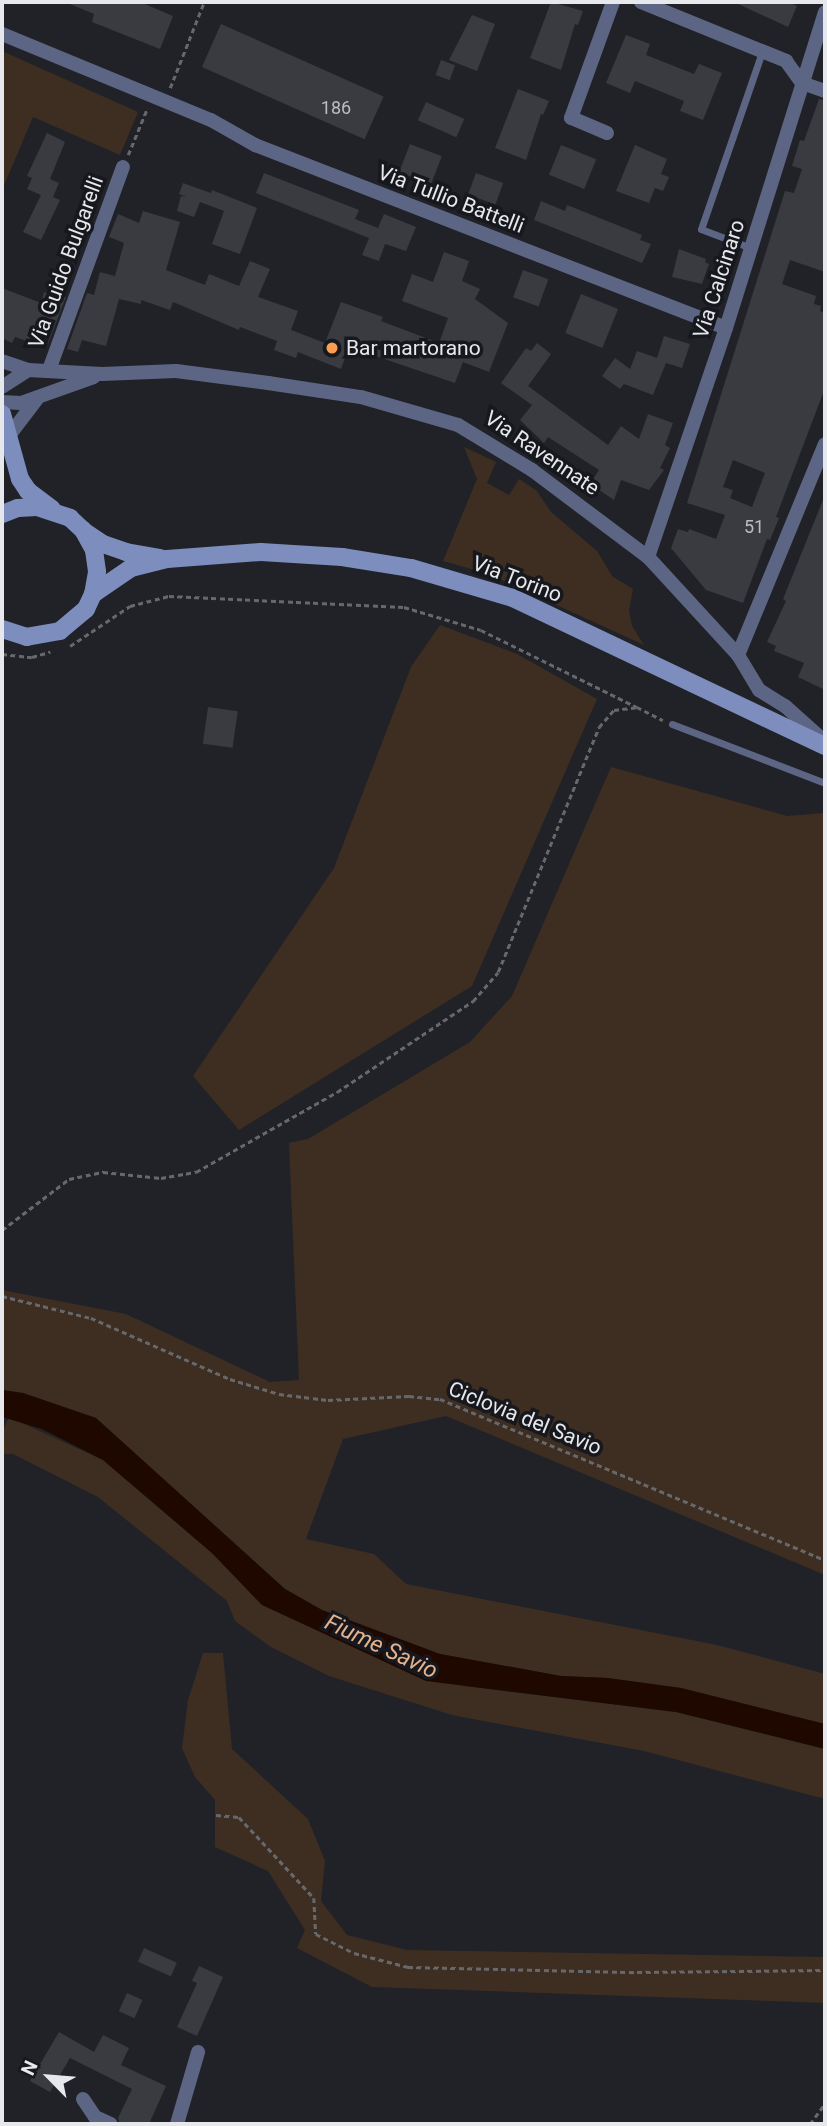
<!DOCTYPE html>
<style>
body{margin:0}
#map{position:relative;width:827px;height:2126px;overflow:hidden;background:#202227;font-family:Roboto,sans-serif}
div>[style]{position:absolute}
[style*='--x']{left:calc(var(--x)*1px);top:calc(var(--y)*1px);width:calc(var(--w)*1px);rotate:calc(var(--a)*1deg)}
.green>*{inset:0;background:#3e2e22}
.water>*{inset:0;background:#1e0800}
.building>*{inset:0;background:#393b41;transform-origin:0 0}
.path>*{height:2.5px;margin-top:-1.25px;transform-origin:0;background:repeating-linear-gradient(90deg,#66686c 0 5px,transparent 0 8.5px)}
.service>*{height:7px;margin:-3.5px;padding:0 3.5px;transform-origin:3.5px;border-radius:3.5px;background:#5c6684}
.minor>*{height:14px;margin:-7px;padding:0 7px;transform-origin:7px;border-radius:7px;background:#5c6684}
.secondary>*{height:18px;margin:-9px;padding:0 9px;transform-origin:9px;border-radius:9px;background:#7d8dbd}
.dots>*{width:19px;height:19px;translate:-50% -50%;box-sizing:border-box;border:4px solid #16181e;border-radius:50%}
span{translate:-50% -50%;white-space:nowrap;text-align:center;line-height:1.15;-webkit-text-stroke:7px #16181e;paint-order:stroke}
.number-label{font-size:18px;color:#bcbdc1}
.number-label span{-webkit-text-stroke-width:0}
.street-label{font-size:21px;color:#e7e8ec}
.poi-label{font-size:21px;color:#e7e8ec}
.left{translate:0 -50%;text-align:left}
.water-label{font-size:23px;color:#e5b28b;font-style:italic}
.frame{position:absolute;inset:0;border:4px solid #e7e8ec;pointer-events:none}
.north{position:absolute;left:14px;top:2042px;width:70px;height:70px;-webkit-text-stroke:5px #16181e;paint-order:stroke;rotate:295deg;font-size:19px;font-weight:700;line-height:28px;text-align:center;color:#e7e8ec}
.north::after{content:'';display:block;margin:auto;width:24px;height:32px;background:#e7e8ec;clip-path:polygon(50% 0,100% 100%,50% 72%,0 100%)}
</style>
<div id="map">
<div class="green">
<div style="clip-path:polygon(2px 51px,138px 112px,120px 155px,33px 117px,2px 190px)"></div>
<div style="clip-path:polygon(464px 447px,496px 462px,487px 483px,509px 495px,519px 479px,537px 491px,551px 512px,597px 551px,612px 576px,633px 589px,629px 611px,632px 626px,644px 645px,489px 574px,443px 561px,477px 479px)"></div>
<div style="clip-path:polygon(440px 625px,517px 654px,597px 699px,472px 986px,239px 1130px,193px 1076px,334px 868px,411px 667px)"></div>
<div style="clip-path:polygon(611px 767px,787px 816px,825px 813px,825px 1575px,446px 1416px,343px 1439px,306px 1539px,374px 1554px,406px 1584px,717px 1645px,825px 1674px,825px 1724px,681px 1688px,608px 1678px,561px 1676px,440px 1654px,322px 1610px,285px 1589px,96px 1418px,23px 1393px,2px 1390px,2px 1290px,126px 1314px,270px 1382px,299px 1380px,289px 1143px,308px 1139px,470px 1042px,512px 996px)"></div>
<div style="clip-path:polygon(9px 1417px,103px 1460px,212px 1553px,262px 1605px,464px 1686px,676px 1712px,825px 1749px,825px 1799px,644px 1751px,452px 1715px,329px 1676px,271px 1647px,235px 1621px,227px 1601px,98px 1497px,13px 1454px,2px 1454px,2px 1433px)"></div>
<div style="clip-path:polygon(203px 1653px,223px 1653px,232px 1749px,308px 1819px,325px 1861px,321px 1901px,347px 1935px,407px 1950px,825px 1957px,825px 2003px,372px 1987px,297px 1948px,305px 1930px,268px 1871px,215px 1847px,215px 1800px,195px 1777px,182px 1748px,188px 1700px)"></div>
</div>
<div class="water">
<div style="clip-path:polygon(2px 1390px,23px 1393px,96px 1418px,285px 1589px,322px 1610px,440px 1654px,561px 1676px,608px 1678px,681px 1688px,825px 1724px,825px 1749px,676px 1712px,426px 1681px,262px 1605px,212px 1553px,103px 1460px,42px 1429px,2px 1417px)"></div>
</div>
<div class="building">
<div style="clip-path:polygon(65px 2px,140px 2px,173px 16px,160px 49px,92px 22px,94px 14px)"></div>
<div style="clip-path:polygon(551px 2px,583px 11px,578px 25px,575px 24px,561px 70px,530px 58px)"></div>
<div style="clip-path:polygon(734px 2px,788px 2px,797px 6px,788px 27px)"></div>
<div style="clip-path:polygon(472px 15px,495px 24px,477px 71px,449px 60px)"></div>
<div style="left:221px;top:24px;width:178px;height:47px;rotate:24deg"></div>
<div style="clip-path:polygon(626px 35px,650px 44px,646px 55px,694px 74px,699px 64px,722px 73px,703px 120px,680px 111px,684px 101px,635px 81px,630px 93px,606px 83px)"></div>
<div style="left:441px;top:60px;width:15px;height:16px;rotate:20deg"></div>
<div style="clip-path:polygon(518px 89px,549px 101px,543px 115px,541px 114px,526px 160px,495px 148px)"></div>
<div style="clip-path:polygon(evenodd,819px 99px,825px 100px,825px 272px,790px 260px,782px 284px,816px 296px,814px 304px,821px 306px,820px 311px,825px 313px,825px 388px,776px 517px,779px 518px,770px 540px,767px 539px,743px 603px,706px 590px,671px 548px,678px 529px,688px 532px,689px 529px,716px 539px,725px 515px,687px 503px,785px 191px,794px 193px,802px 169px,792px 166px,800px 140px,804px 141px,819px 99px,733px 460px,765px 473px,752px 507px,730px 498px,733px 490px,723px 487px,733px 460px)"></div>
<div style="left:426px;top:102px;width:42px;height:20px;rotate:24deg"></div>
<div style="clip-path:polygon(47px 133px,65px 142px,50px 179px,59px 183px,53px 197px,60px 200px,41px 240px,23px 232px,41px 195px,27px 189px,32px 178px,27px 176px)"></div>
<div style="left:410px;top:144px;width:34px;height:30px;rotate:21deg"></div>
<div style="left:561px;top:145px;width:38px;height:32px;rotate:22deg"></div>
<div style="clip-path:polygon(635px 145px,667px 159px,661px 174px,669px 177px,663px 191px,655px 188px,649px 203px,616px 191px)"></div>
<div style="clip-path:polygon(264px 173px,359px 210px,355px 219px,378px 228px,384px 214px,416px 227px,406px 251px,385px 244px,379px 261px,362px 255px,369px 238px,256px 193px)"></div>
<div style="left:476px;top:173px;width:29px;height:23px;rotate:20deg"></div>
<div style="clip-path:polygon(183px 183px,211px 193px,212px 190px,257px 208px,240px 254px,212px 244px,224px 211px,200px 202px,194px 217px,177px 211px,181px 196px,187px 197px,179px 194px)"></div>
<div style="clip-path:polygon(541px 201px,565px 211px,567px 205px,642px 235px,640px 240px,651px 244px,642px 263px,534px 220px)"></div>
<div style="clip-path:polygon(143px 211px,180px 222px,166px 270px,205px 285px,209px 274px,239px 286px,250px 261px,270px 269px,258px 297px,298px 311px,291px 330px,325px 343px,341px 302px,383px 317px,381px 321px,439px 343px,448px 318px,402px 301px,412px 274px,433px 282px,444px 252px,469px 261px,462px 281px,480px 289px,475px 299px,508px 323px,489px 372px,463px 362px,455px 383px,349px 347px,341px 369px,298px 352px,296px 358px,274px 350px,277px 341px,240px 327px,239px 330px,173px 302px,170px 310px,141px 300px,141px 304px,119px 299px,106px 346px,82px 340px,78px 352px,67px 349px,87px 293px,94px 295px,100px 272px,115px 276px,124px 243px,109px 237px,118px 214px,139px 223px)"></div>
<div style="clip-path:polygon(679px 249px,706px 259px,705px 262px,709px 264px,702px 284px,672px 277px)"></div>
<div style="left:523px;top:270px;width:27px;height:29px;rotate:20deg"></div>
<div style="clip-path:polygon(2px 288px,41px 303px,44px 292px,66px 297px,48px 344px,45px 343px,44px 347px,15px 337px,12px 343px,2px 338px)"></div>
<div style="left:581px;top:294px;width:40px;height:42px;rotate:22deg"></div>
<div style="clip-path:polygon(664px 336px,690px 344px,682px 368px,666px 363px,653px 395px,624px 384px,620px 389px,602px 376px,615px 358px,630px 369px,637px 351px,657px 358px)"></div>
<div style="clip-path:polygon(537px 343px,551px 354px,528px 386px,608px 445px,621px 426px,639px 439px,648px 414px,673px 423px,665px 445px,670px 448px,660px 468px,664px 470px,649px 490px,621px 480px,614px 500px,590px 484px,599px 470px,548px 437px,544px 443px,520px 420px,532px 405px,501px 383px,526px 348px,531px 351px)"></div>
<div style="clip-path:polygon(825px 495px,825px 690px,798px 677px,804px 663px,774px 651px,776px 646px,767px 642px,786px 601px,783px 599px)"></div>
<div style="left:208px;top:707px;width:30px;height:37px;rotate:8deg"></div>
<div style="left:144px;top:1948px;width:36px;height:15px;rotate:24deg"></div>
<div style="clip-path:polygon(199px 1966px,223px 1977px,197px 2036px,177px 2027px,197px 1983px,192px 1981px)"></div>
<div style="left:127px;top:1993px;width:17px;height:20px;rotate:24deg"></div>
<div style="clip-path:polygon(59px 2032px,94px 2052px,103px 2035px,129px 2048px,121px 2065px,166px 2086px,149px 2124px,120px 2124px,118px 2118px,132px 2089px,70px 2058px,50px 2092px,30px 2081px)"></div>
</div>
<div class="path">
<div style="--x:170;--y:88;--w:92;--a:-68.4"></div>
<div style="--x:128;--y:155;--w:50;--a:-67.6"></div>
<div style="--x:70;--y:646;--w:72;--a:-33.7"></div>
<div style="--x:130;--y:606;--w:40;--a:-14.4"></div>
<div style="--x:169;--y:596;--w:235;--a:2.7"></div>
<div style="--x:404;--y:607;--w:80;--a:16.6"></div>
<div style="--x:481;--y:630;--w:174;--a:26.3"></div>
<div style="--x:2;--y:654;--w:30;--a:6"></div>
<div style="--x:32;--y:657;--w:19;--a:-16"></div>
<div style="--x:2;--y:1230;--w:84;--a:-37.3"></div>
<div style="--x:69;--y:1179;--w:35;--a:-12"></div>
<div style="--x:103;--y:1172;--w:58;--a:5.9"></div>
<div style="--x:161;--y:1178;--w:36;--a:-10"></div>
<div style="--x:196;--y:1172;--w:162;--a:-29.6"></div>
<div style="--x:337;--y:1092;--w:164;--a:-33.8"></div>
<div style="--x:473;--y:1001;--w:38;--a:-49"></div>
<div style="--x:498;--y:972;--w:265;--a:-67.6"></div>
<div style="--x:599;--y:727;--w:23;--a:-49"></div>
<div style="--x:614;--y:710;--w:23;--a:-7"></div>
<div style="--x:637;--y:707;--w:29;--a:27"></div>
<div style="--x:2;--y:1296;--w:92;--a:13.9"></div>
<div style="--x:91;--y:1318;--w:152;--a:23.7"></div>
<div style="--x:230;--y:1379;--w:51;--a:17"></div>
<div style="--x:279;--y:1394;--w:49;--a:7"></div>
<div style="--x:328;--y:1400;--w:81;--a:-2.8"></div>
<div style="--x:409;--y:1396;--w:31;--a:6"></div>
<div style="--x:440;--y:1399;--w:417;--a:22.7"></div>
<div style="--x:216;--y:1815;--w:23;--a:5"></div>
<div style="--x:239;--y:1817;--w:110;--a:47.2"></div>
<div style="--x:314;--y:1898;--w:36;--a:87"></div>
<div style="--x:316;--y:1934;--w:42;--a:26.6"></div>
<div style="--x:354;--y:1953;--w:56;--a:14.5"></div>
<div style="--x:408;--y:1967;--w:229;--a:1.3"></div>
<div style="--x:637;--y:1972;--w:188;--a:-0.6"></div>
<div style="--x:810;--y:2124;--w:26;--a:-54"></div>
</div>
<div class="service">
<div style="--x:751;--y:248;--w:53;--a:-159.2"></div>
<div style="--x:701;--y:229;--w:187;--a:-71"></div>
<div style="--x:672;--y:724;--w:164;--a:21.1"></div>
</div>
<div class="minor">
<div style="--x:641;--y:2;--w:157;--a:22.1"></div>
<div style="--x:786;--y:61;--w:27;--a:54"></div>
<div style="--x:802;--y:83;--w:24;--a:19"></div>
<div style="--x:2;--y:34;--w:226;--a:22.4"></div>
<div style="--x:211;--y:120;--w:51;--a:29.6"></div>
<div style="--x:255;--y:145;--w:505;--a:21.23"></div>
<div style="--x:607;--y:133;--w:39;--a:-157"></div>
<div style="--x:571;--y:118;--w:123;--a:-70.1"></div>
<div style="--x:2;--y:361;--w:28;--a:19"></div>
<div style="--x:28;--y:370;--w:74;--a:3.1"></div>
<div style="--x:102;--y:374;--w:74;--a:-2.3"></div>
<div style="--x:176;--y:371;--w:93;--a:7.4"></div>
<div style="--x:268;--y:383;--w:94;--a:8.6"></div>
<div style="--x:361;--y:397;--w:101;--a:16.1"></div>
<div style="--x:458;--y:425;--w:87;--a:31.3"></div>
<div style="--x:532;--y:470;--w:145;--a:36.9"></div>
<div style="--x:648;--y:557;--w:133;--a:47.4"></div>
<div style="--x:738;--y:655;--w:41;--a:59"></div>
<div style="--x:759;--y:690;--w:31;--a:32"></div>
<div style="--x:785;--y:706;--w:52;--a:41.9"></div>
<div style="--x:49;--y:370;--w:216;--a:-70"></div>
<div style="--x:2;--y:387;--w:31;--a:-33"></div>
<div style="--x:2;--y:402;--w:19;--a:3"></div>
<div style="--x:21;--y:403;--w:77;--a:-19.6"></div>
<div style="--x:8;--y:437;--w:48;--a:-52.7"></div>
<div style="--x:648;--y:557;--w:242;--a:-71.2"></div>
<div style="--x:726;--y:328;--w:331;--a:-72.6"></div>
<div style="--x:738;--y:655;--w:228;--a:-67.6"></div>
<div style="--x:83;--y:2099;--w:22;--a:56"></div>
<div style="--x:95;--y:2117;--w:17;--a:24"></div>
<div style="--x:177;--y:2124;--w:75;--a:-73.7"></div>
</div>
<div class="secondary">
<div style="--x:2;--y:414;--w:67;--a:74.5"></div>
<div style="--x:20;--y:479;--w:14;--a:56"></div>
<div style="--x:28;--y:491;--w:30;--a:37"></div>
<div style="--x:2;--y:514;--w:17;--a:-21"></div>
<div style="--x:18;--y:508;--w:19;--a:-3"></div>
<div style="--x:37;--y:507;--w:35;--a:18"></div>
<div style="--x:70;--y:518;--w:18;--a:43"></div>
<div style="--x:83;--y:530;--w:23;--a:61"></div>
<div style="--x:94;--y:550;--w:22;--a:82"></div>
<div style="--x:97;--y:572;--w:22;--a:100"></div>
<div style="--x:93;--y:594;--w:17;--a:115"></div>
<div style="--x:86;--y:609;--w:34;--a:140"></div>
<div style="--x:60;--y:631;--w:34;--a:170"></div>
<div style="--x:27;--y:637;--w:26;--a:-162"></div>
<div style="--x:85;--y:532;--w:22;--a:34"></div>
<div style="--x:103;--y:544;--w:24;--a:19"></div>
<div style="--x:126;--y:552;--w:35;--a:10"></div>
<div style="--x:93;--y:594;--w:46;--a:-34.4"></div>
<div style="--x:131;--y:568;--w:37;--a:-14"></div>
<div style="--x:167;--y:559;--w:94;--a:-4.3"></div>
<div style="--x:261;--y:552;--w:81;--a:3.5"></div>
<div style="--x:342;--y:557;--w:70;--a:9.1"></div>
<div style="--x:411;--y:568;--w:106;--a:16.4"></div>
<div style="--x:513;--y:598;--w:345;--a:25.4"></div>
</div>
<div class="dots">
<div style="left:332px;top:348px;background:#fb9e50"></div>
</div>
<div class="number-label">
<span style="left:336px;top:108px">186</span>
<span style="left:754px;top:527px">51</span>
</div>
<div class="street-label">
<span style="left:451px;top:199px;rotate:21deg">Via Tullio Battelli</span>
<span style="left:66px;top:262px;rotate:-70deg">Via Guido Bulgarelli</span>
<span style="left:719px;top:279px;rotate:-72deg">Via Calcinaro</span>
<span style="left:542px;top:453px;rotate:34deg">Via Ravennate</span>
<span style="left:517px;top:579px;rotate:21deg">Via Torino</span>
<span style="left:525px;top:1418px;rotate:22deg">Ciclovia del Savio</span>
</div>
<div class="poi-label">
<span class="left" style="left:346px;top:348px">Bar martorano</span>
</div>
<div class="water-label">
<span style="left:381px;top:1647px;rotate:25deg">Fiume Savio</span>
</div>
<div class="frame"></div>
<div class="north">N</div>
</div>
